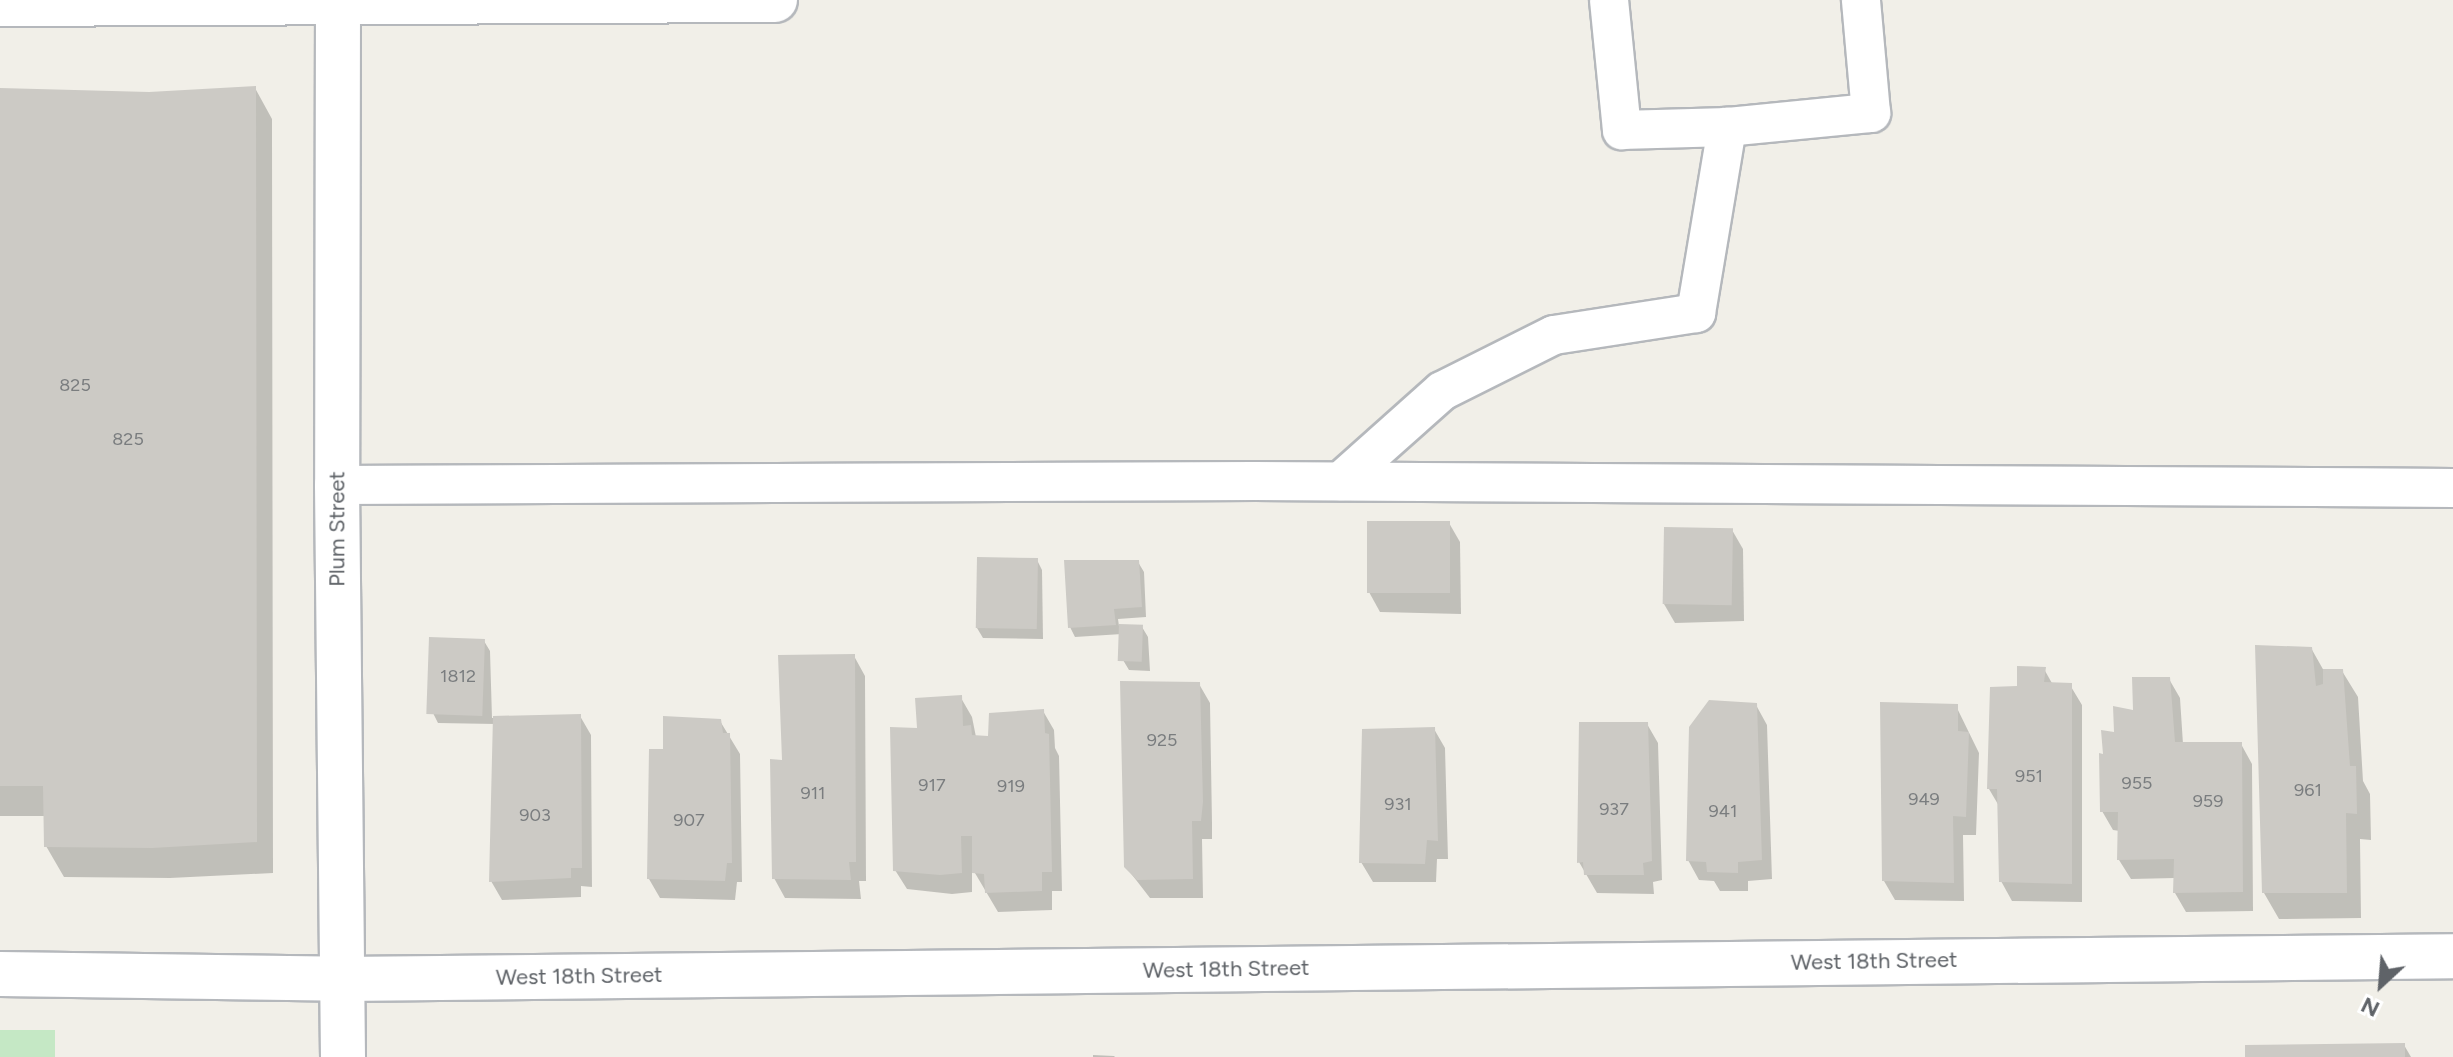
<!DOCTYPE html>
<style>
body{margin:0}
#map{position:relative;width:2453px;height:1057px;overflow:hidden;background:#f1efe8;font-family:Figtree,sans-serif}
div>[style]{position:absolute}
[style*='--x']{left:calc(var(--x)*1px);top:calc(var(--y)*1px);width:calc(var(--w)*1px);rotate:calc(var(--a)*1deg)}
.green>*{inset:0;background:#c5e8c5;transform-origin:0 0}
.shadow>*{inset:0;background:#0003}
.building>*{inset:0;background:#cccac5;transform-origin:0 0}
.roads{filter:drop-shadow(2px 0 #b5b8bc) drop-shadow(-2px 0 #b5b8bc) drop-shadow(0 2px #b5b8bc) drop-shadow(0 -2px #b5b8bc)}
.lane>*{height:38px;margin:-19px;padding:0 19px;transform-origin:19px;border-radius:19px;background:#fff}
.street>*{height:44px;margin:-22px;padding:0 22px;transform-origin:22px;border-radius:22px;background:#fff}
.secondary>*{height:44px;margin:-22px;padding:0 22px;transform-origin:22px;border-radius:22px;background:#fff}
span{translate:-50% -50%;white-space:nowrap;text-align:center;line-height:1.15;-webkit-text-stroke:7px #fff;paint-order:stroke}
.number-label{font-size:18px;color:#7a7d7f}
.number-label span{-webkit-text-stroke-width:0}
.street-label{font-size:22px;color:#5f6368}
.north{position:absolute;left:2341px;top:945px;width:80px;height:80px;-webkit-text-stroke:6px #fff;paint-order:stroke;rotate:206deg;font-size:22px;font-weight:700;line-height:32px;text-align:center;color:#5f6368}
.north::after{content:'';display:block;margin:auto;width:28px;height:36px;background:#5f6368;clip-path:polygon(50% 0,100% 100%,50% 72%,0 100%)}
</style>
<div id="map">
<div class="green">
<div style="left:0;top:1030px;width:55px;height:27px"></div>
</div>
<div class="shadow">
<div style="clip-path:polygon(255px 88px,272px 119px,273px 873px,170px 878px,64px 877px,46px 846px,46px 816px,0 816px,0 90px,149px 94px)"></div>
<div style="clip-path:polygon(1449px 523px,1460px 542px,1461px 614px,1380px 612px,1369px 592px)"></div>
<div style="clip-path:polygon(1732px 530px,1743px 549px,1744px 621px,1675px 623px,1664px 604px)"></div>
<div style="clip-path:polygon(1037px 560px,1042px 570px,1043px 639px,983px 638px,977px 628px)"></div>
<div style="clip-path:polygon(1138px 562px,1144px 572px,1146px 617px,1118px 619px,1119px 626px,1142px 627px,1148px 637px,1150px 671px,1129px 670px,1123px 660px,1122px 634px,1075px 637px,1070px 627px)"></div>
<div style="clip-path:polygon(484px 641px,490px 651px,492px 718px,580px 716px,591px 735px,592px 887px,581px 886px,581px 897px,502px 900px,491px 881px,495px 724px,438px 723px,433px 713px)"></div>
<div style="clip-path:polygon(2311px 648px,2324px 671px,2342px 671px,2358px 697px,2363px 781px,2370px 794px,2371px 840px,2360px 839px,2361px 918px,2279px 919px,2264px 893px)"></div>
<div style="clip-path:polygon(854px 656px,865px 676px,866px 881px,859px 881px,861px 899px,785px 898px,774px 878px,784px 762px)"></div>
<div style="clip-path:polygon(2044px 669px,2053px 685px,2070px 685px,2082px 705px,2082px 902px,2012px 901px,2001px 881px,1999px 806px,1989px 789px)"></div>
<div style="clip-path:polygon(2169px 679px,2180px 698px,2183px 744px,2241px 744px,2252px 764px,2253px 911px,2186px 912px,2175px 893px,2175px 878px,2131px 879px,2119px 860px,2120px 831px,2113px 830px,2102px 811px,2106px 757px,2116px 734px)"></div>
<div style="clip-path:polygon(1199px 684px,1210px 703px,1212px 823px,1212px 839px,1202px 839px,1203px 898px,1150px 898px,1126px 867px)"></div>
<div style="clip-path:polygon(961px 698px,972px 717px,976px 737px,990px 738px,1043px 711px,1054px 730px,1055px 748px,1059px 756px,1062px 891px,1052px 891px,1052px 910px,998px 912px,972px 868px,972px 892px,952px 894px,907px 889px,895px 870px,919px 730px)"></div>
<div style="clip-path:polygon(1756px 705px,1767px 725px,1772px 879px,1748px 881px,1748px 891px,1720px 891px,1714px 881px,1699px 880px,1688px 860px)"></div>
<div style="clip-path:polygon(1956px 706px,1979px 753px,1976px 835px,1963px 835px,1964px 901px,1895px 900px,1884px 881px)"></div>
<div style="clip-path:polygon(720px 721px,740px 754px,742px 882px,737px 882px,735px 900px,660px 898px,649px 879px,665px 751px)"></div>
<div style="clip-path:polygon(1647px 724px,1658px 743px,1662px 880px,1653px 882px,1654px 894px,1597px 893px,1579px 862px)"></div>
<div style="clip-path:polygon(1434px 729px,1445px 748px,1448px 859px,1437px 859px,1436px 882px,1373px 882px,1361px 862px)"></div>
<div style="clip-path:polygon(2404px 1045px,2411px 1057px,2247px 1057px)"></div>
<div style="clip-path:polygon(1093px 1055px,1114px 1056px,1115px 1057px,1093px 1057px)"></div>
</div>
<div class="building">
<div style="clip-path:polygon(256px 86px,257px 842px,152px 848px,44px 847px,43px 786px,0 786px,0 88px,149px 92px)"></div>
<div style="left:1367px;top:521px;width:83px;height:72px"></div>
<div style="left:1664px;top:527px;width:69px;height:77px;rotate:1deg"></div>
<div style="left:977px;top:557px;width:61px;height:71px;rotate:1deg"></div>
<div style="clip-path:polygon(1064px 560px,1139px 560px,1142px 607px,1114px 609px,1116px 625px,1068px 628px)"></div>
<div style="left:1119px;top:624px;width:24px;height:37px;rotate:2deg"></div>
<div style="left:429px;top:637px;width:56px;height:77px;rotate:2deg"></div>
<div style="clip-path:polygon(2255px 645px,2312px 647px,2316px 686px,2323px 684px,2323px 669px,2343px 669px,2350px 766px,2356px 766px,2357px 814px,2346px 813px,2347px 893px,2262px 893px)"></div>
<div style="clip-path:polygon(855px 654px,856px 862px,849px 862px,851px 880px,772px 879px,770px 759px,782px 760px,778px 655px)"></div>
<div style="clip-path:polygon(2017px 666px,2046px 667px,2044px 682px,2072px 683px,2072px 884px,1999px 882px,1997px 789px,1987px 789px,1990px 687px,2017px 686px)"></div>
<div style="clip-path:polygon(2132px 677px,2170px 677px,2175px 742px,2242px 742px,2243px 892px,2173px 893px,2174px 859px,2117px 860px,2118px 812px,2100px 812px,2099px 753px,2103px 754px,2101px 730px,2114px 732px,2113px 706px,2133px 710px)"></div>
<div style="clip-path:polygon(1120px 681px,1200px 682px,1203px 802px,1201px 821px,1192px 821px,1193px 879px,1137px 880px,1124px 867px)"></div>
<div style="clip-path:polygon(962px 695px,963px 726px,971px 725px,972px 735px,988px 736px,989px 713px,1044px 709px,1045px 733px,1049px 734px,1052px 872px,1042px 872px,1042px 891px,985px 893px,984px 874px,972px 873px,972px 836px,961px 836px,962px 873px,940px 875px,893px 871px,890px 727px,917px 728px,915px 698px)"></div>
<div style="clip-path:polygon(1709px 700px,1757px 703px,1762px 860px,1738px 862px,1738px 873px,1707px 872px,1706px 862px,1686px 861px,1689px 727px)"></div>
<div style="clip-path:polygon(1880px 702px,1958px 704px,1958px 731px,1969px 732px,1966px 817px,1953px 816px,1954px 883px,1882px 881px)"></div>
<div style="clip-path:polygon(581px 714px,582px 868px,571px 868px,571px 878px,489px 882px,493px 716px)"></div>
<div style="clip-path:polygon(663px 716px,721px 719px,723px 733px,730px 733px,732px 863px,727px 863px,725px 881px,647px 879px,649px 749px,663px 749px)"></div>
<div style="clip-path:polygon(1579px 722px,1648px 722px,1652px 861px,1643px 863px,1644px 875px,1584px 875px,1583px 862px,1577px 863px)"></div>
<div style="clip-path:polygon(1435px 727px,1438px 841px,1427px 840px,1425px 864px,1359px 863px,1362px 729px)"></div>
<div style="clip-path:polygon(2405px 1043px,2405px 1057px,2245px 1057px,2245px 1045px)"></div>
</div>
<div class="roads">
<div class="lane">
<div style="--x:1609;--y:0;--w:131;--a:84.3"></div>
<div style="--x:1622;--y:130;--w:105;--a:-1.6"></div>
<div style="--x:1341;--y:481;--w:135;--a:-41.7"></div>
<div style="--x:1442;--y:391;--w:125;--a:-26.6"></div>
<div style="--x:1554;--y:335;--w:144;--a:-8.8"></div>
<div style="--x:1696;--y:313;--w:189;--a:-80.5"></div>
<div style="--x:1727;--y:127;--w:145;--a:-5.6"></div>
<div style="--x:1871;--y:113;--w:113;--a:-95.1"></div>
<div style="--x:337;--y:485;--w:917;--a:-0.25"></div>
<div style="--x:1254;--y:481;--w:1199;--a:0.33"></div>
</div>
<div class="street">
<div style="--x:338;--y:0;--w:485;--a:90.1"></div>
<div style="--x:337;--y:485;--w:572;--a:89.4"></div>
<div style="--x:0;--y:4;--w:775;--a:-0.3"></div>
</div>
<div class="secondary">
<div style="--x:0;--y:974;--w:342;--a:0.8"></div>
<div style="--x:342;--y:979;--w:2111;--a:-0.62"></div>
</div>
</div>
<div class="number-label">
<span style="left:75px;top:385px">825</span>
<span style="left:128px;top:439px">825</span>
<span style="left:458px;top:676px">1812</span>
<span style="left:1162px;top:740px">925</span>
<span style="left:2029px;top:776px">951</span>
<span style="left:2137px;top:783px">955</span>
<span style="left:932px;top:785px">917</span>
<span style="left:1011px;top:786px">919</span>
<span style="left:2308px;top:790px">961</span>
<span style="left:813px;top:793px">911</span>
<span style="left:1924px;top:799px">949</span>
<span style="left:2208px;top:801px">959</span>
<span style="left:1398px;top:804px">931</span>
<span style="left:1614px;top:809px">937</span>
<span style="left:1723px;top:811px">941</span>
<span style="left:535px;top:815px">903</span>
<span style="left:689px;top:820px">907</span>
</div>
<div class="street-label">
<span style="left:337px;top:529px;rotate:-90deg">Plum Street</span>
<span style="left:1874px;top:961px;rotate:-1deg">West 18th Street</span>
<span style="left:1226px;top:969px;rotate:-1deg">West 18th Street</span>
<span style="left:579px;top:976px;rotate:-1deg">West 18th Street</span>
</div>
<div class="north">N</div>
</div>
